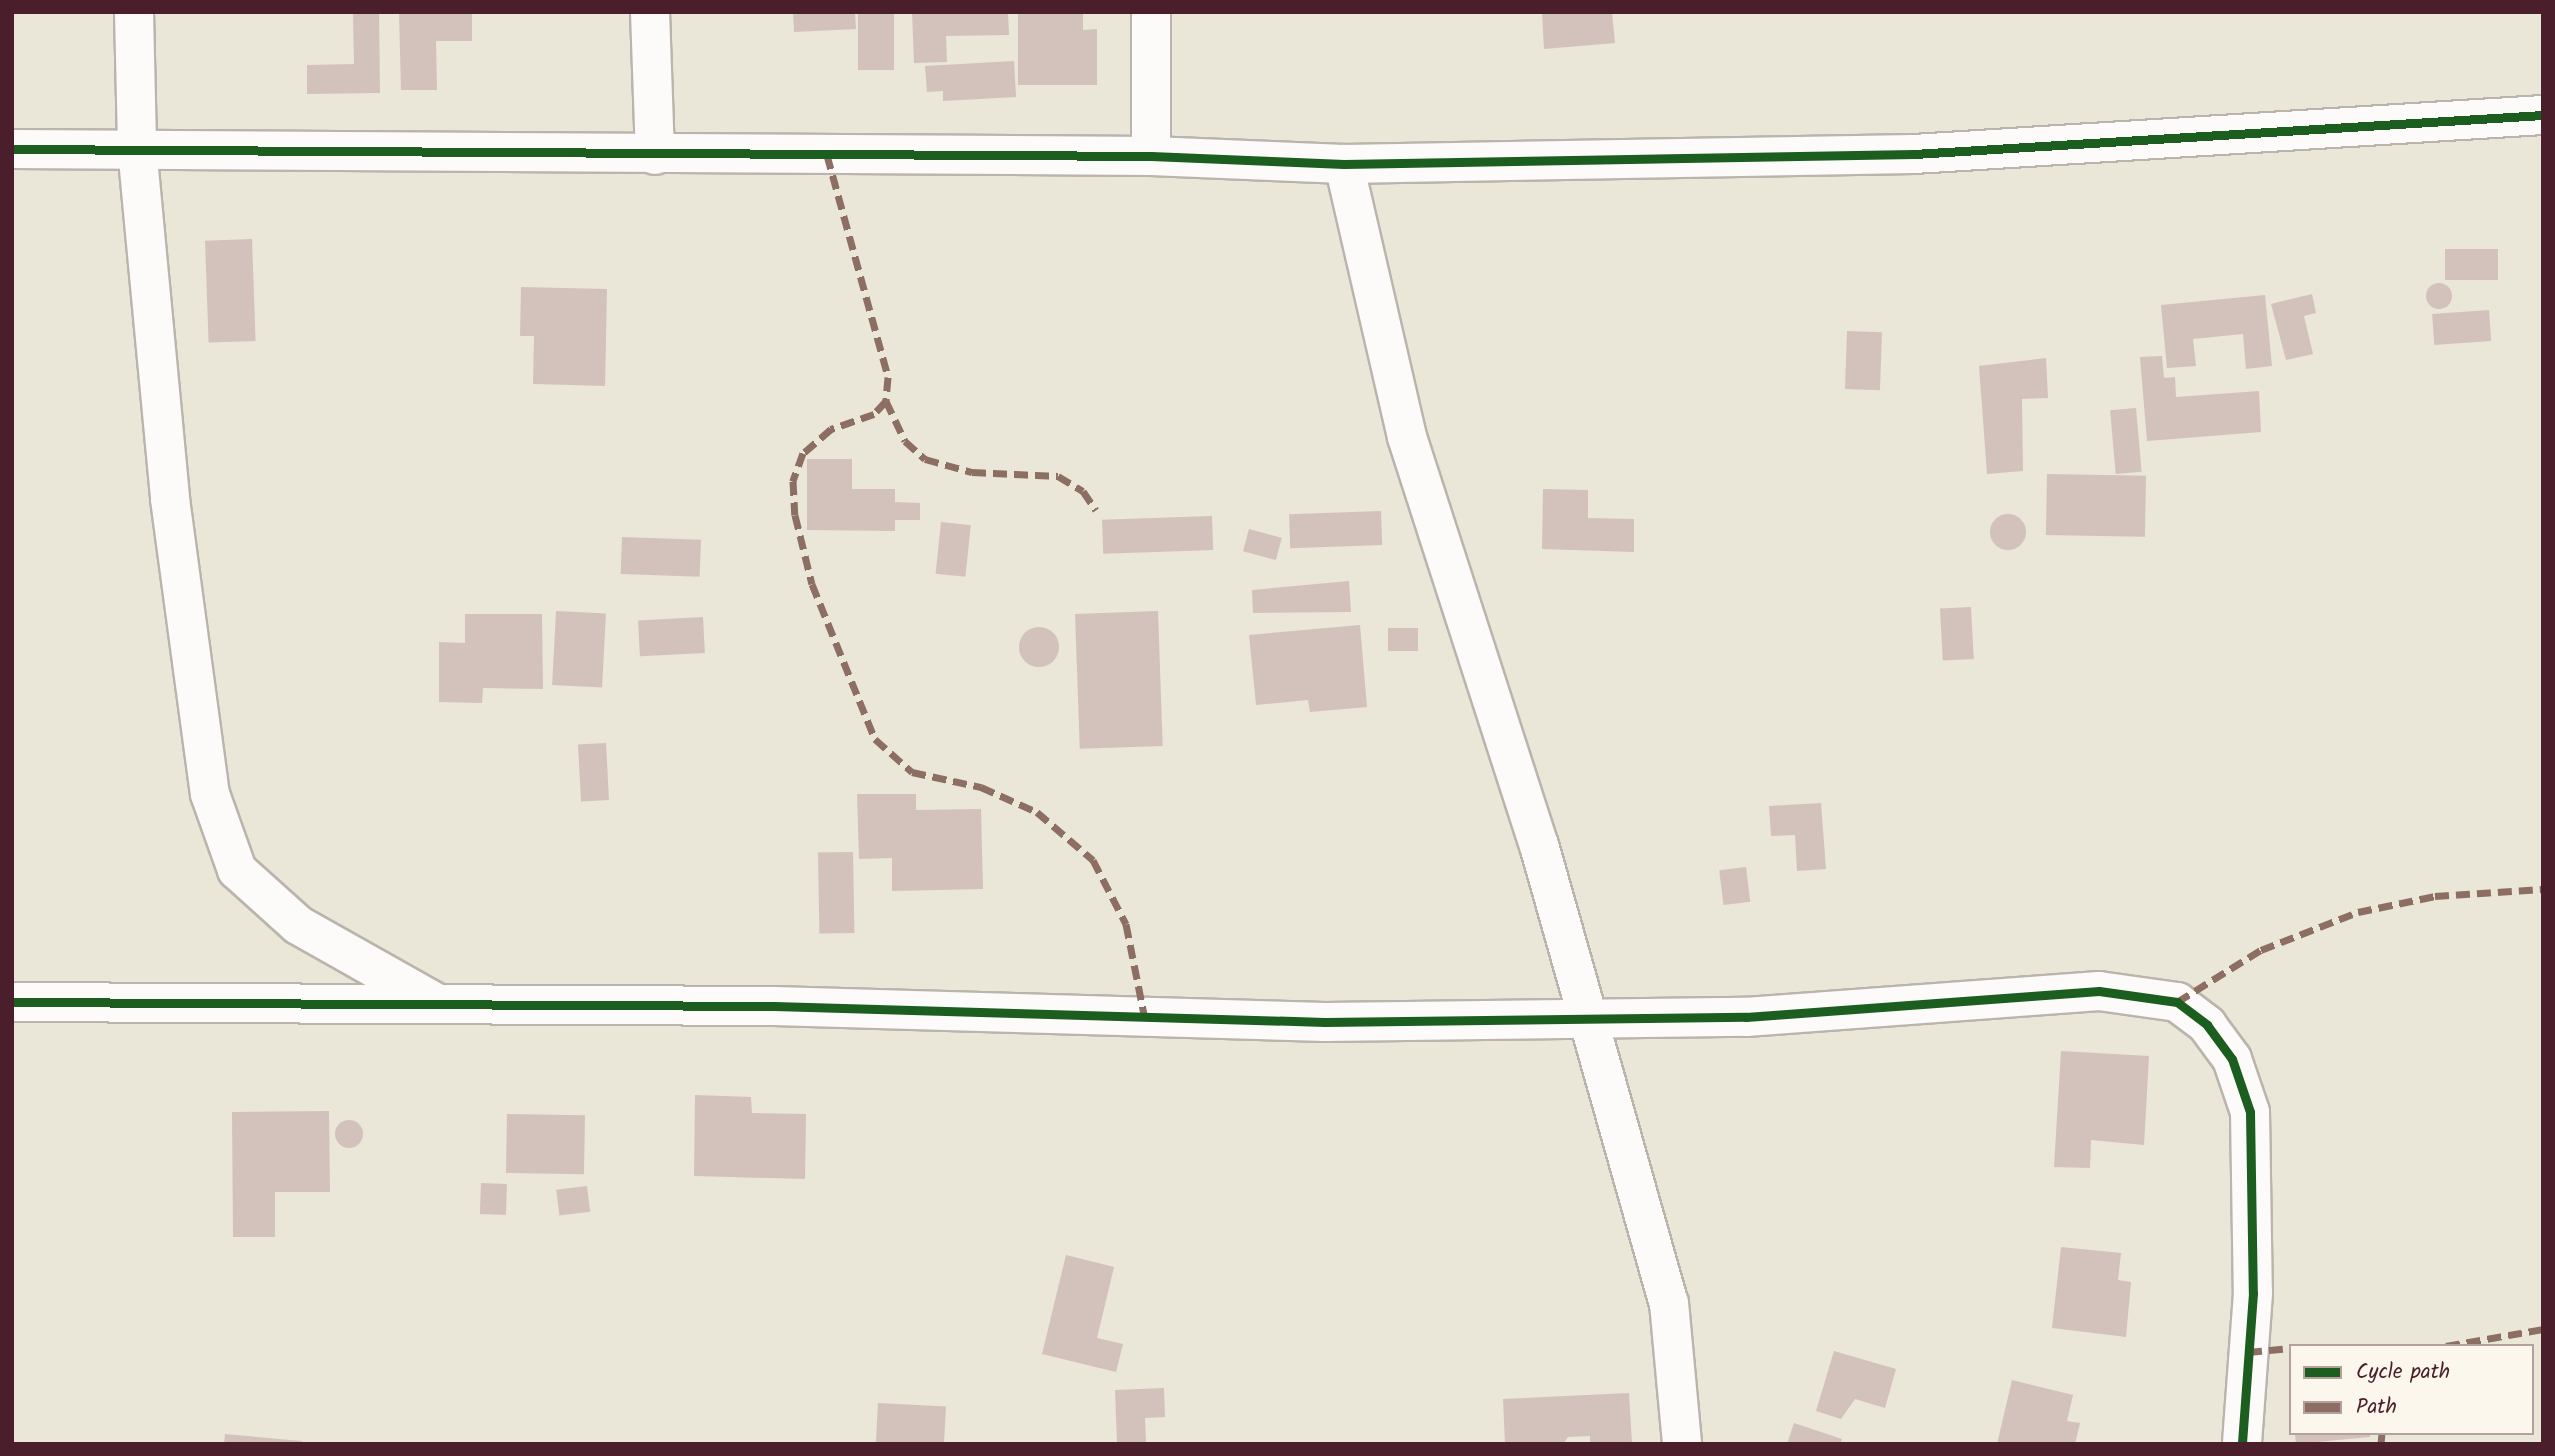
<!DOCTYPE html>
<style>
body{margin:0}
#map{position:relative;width:2555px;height:1456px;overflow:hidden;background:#eae6d8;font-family:Kalam,sans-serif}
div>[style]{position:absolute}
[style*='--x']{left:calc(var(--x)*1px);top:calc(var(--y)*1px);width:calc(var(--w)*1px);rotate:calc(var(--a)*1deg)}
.building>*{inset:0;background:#d2c2bb;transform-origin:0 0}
.round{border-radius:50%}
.roads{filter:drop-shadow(2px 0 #bbb4ac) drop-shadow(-2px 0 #bbb4ac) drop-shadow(0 2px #bbb4ac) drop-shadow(0 -2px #bbb4ac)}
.street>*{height:38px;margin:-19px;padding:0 19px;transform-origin:19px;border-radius:19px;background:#fcfbf9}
.quiet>*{height:7px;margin-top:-3.5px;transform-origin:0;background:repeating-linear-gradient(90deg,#8d6e63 0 14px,transparent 0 21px)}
.cycleway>*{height:9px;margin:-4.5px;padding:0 4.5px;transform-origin:4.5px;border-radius:4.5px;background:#1b5e20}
span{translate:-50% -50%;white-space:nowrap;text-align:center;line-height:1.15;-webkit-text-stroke:5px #fbf7ec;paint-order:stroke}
.frame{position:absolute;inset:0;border:14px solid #4a1f2b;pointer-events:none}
.legend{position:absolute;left:2289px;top:1344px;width:245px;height:91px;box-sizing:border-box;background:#fbf7ec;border:2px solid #b4a19f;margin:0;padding:9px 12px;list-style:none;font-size:21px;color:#4a1f2b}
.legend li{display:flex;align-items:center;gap:14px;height:35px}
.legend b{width:35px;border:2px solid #b4a19f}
</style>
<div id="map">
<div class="building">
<div style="clip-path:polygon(353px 12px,379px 12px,380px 93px,307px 94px,307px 65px,354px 64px)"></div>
<div style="clip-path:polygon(399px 12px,472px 12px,472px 41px,436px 41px,437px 90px,401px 90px)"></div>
<div style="clip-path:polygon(793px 12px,855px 12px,856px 29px,794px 32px)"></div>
<div style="left:858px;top:12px;width:36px;height:58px"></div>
<div style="clip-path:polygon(912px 12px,1008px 12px,1009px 35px,946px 36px,947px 62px,914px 63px)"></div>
<div style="clip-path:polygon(1018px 12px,1083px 12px,1083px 30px,1097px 29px,1097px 85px,1018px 85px)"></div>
<div style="clip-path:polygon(1542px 12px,1612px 12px,1615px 43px,1544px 49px)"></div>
<div style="clip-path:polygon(1014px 61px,1016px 97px,943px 101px,943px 91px,927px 92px,925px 66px)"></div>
<div style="left:252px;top:239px;width:102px;height:47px;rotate:88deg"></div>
<div style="left:2445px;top:249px;width:53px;height:31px"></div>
<div class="round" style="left:2426px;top:283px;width:26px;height:26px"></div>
<div style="clip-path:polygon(521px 287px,607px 289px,605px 386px,533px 384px,534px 336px,520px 336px)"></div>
<div style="clip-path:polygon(2312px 294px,2316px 313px,2304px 316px,2313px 354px,2286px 360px,2271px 304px)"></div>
<div style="clip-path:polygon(2265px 295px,2272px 366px,2246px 369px,2243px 334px,2193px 339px,2196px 366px,2167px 368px,2161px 305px)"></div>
<div style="left:2489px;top:310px;width:31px;height:57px;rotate:86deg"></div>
<div style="left:1847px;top:331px;width:35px;height:58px;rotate:2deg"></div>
<div style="clip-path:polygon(2162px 356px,2164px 378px,2175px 377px,2176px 397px,2259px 391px,2261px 432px,2147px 441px,2140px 357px)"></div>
<div style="clip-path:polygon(2046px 358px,2048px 398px,2022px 399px,2023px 471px,1987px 474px,1979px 366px)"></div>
<div style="left:2136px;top:408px;width:64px;height:26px;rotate:85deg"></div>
<div style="clip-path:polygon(807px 459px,852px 459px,852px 489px,895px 489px,895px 502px,920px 503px,920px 520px,895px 520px,895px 531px,807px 530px)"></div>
<div style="left:2047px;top:474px;width:99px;height:61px;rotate:1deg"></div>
<div style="clip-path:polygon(1543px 489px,1588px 490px,1588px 518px,1634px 519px,1634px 552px,1542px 549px)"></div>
<div style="left:1381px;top:511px;width:34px;height:92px;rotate:88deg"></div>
<div class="round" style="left:1990px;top:514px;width:36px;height:36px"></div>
<div style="left:1212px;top:516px;width:34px;height:110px;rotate:88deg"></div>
<div style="left:941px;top:522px;width:30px;height:52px;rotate:6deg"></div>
<div style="left:1249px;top:529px;width:34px;height:23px;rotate:15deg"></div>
<div style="left:622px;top:537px;width:79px;height:37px;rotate:2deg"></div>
<div style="clip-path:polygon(1349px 581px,1351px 612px,1253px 613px,1252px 590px)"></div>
<div style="left:1971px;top:607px;width:52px;height:31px;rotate:87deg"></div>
<div style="left:556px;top:611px;width:50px;height:74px;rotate:3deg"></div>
<div style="left:1158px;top:611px;width:135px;height:83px;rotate:88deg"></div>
<div style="clip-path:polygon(465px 614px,542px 614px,543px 689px,483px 688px,482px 703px,439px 702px,439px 642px,465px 643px)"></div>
<div style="left:703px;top:617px;width:36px;height:65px;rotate:87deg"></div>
<div style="clip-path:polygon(1360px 625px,1367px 707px,1310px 712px,1308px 700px,1256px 705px,1249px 635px)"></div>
<div class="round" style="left:1019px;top:627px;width:40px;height:40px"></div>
<div style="left:1388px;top:628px;width:30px;height:23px"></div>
<div style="left:606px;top:743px;width:57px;height:28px;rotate:87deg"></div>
<div style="clip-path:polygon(857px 794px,916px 794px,916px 810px,981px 809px,983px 889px,892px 891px,892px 858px,859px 859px)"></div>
<div style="clip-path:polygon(1821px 803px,1826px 869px,1797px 871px,1795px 835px,1771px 836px,1769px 806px)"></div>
<div style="left:853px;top:852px;width:81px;height:35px;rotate:89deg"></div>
<div style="left:1746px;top:867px;width:35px;height:27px;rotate:83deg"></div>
<div style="clip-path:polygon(2061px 1051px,2149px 1056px,2144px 1145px,2091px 1140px,2090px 1168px,2054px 1167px)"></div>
<div style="clip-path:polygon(695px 1095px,751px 1097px,752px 1113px,806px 1114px,805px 1179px,694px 1176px)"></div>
<div style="clip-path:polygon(329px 1111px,330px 1192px,275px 1192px,275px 1237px,233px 1237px,232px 1112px)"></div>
<div style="left:507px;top:1114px;width:78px;height:59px;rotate:1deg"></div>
<div class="round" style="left:335px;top:1120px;width:28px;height:28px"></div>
<div style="left:481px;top:1183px;width:26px;height:31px;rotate:2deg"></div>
<div style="left:587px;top:1186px;width:26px;height:31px;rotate:83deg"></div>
<div style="clip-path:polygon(2061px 1247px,2121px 1253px,2118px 1280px,2131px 1282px,2126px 1337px,2052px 1328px)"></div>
<div style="clip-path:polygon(1066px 1255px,1114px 1267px,1097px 1338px,1123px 1344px,1116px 1372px,1042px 1354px)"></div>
<div style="clip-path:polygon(1834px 1351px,1896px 1369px,1885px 1408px,1855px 1399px,1841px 1419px,1816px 1411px)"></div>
<div style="clip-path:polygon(2012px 1380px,2073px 1395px,2067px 1421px,2080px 1423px,2075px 1444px,1997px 1444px)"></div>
<div style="clip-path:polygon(1164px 1388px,1165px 1417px,1145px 1418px,1146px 1442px,1117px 1443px,1115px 1390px)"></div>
<div style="clip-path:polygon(1629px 1393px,1632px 1444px,1590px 1444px,1590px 1436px,1568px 1437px,1563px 1444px,1505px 1444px,1503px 1399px)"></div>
<div style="left:878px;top:1403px;width:68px;height:41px;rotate:3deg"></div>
<div style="clip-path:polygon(1794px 1423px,1842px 1439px,1840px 1444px,1787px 1444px)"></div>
<div style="clip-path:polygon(2295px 1433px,2370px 1433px,2370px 1437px,2296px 1444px)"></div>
<div style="clip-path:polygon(225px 1434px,302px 1441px,302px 1444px,224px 1444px)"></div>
</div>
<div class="roads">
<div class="street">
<div style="--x:134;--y:12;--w:136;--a:88.7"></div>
<div style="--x:137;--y:148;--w:353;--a:84.6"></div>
<div style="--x:170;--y:499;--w:298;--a:82.3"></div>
<div style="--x:210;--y:794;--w:81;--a:70.4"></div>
<div style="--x:237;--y:870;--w:82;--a:42"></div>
<div style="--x:298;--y:925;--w:155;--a:29.4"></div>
<div style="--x:650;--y:12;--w:143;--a:88"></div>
<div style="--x:1151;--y:12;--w:144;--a:90"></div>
<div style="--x:12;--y:149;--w:1139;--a:0.35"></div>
<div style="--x:1151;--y:156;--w:193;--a:2.4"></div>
<div style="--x:1344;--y:164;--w:570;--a:-1.01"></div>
<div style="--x:1914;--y:154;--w:630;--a:-3.55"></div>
<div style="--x:1344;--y:164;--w:280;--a:77"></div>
<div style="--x:1407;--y:437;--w:429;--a:72.1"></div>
<div style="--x:1539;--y:845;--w:476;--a:74.2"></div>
<div style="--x:1669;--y:1303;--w:142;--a:84.7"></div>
<div style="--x:12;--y:1002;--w:762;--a:0.3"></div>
<div style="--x:774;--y:1006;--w:551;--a:1.66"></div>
<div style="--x:1325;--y:1022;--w:421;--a:-0.7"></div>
<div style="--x:1746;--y:1017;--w:354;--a:-4.2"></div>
<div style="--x:2099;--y:991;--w:79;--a:8"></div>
<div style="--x:2177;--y:1002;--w:38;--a:37"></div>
<div style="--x:2207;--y:1025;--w:42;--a:53.7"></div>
<div style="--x:2232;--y:1059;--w:56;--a:71.2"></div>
<div style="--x:2250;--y:1112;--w:181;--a:89.1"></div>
<div style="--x:2253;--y:1293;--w:151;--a:94.2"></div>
</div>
</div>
<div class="quiet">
<div style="--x:827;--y:155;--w:230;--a:74.6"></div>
<div style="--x:888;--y:377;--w:24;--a:95"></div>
<div style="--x:886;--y:401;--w:18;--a:133"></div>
<div style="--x:874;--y:414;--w:46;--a:160.8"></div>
<div style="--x:831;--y:429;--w:37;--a:139"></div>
<div style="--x:803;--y:453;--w:30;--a:110"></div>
<div style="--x:793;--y:481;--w:34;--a:87"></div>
<div style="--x:795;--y:515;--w:71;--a:76.2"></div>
<div style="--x:812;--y:584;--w:167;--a:67.9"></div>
<div style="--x:875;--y:739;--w:50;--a:41.7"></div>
<div style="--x:912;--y:772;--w:71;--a:12.3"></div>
<div style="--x:981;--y:787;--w:61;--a:24.1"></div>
<div style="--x:1037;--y:812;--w:74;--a:40.6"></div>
<div style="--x:1093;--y:860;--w:72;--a:62.7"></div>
<div style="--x:1126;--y:924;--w:92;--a:78.7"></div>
<div style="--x:886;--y:401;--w:44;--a:64.6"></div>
<div style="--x:905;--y:441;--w:27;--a:42"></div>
<div style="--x:925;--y:459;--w:49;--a:15.5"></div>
<div style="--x:972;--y:472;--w:86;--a:2.7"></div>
<div style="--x:1058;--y:476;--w:29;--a:31"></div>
<div style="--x:1083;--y:491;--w:23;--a:56"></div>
<div style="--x:2177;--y:1002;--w:99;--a:-31.8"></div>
<div style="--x:2261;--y:950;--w:104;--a:-21.4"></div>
<div style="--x:2358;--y:912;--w:79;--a:-11.7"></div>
<div style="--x:2435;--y:896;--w:108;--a:-3.7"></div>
<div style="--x:2446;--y:1346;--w:98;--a:-9.9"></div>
<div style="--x:2248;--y:1352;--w:43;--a:-5.3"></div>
<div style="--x:2381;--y:1444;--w:11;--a:-85"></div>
</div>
<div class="cycleway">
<div style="--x:12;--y:149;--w:1139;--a:0.35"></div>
<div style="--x:1151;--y:156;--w:193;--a:2.4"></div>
<div style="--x:1344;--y:164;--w:570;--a:-1.01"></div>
<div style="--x:1914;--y:154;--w:630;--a:-3.55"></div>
<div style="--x:12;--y:1002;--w:762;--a:0.3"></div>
<div style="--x:774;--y:1006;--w:551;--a:1.66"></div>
<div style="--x:1325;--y:1022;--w:421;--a:-0.7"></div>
<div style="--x:1746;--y:1017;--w:354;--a:-4.2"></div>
<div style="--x:2099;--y:991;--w:79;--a:8"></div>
<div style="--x:2177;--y:1002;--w:38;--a:37"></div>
<div style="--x:2207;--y:1025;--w:42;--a:53.7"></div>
<div style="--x:2232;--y:1059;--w:56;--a:71.2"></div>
<div style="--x:2250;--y:1112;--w:181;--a:89.1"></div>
<div style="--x:2253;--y:1293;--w:151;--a:94.2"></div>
</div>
<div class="frame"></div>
<ul class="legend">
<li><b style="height:9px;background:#1b5e20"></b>Cycle path</li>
<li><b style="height:9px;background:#8d6e63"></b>Path</li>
</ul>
</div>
